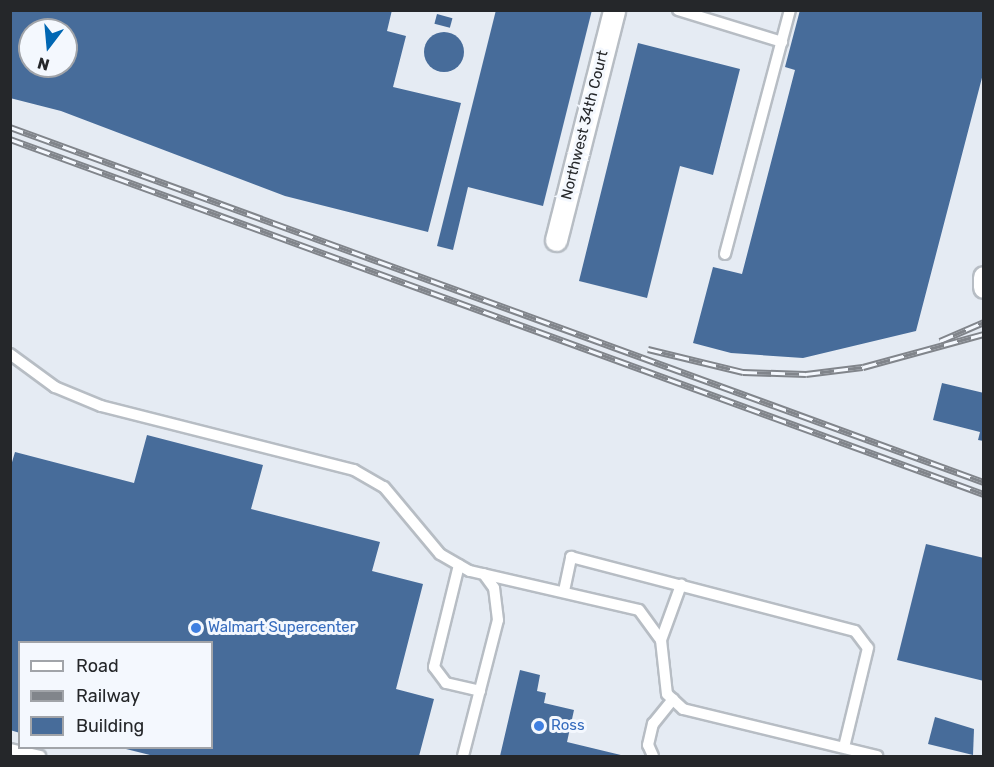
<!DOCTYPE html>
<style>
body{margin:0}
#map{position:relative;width:994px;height:767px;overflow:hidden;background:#e5ebf3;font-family:Rubik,sans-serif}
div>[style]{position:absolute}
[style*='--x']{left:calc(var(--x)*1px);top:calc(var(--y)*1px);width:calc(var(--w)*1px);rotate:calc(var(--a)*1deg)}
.building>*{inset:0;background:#476c9a;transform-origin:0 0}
.round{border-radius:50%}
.roads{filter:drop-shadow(2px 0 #b7bdc4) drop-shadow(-2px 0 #b7bdc4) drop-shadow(0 2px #b7bdc4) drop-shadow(0 -2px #b7bdc4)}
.service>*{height:10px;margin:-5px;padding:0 5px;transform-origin:5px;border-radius:5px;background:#fff}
.minor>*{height:21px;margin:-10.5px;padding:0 10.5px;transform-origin:10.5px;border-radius:10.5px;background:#fff}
.rail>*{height:7px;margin-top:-3.5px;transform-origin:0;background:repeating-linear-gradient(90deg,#f4f8fe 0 14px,#81858b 0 28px);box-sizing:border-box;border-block:2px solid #81858b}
.dots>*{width:16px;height:16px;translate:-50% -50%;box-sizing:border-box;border:3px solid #f4f8fe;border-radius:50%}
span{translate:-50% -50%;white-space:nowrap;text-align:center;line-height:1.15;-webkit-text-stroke:6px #f4f8fe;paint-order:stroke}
.street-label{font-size:15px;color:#25272a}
.shop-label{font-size:15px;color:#366cbe}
.left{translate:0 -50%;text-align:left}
.frame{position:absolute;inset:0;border:12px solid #25272a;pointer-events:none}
.legend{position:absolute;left:18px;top:641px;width:195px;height:108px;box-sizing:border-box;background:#f4f8fe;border:2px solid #a1a4a9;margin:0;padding:8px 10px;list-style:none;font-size:18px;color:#25272a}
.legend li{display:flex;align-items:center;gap:12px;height:30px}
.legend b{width:30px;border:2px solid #a1a4a9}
.north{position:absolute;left:18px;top:18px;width:60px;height:60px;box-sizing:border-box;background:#f4f8fe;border:2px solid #a1a4a9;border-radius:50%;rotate:196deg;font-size:16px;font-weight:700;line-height:24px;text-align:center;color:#25272a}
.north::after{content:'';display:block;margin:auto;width:21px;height:27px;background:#0167b3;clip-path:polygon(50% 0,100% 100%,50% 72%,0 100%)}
</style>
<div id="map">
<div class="building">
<div style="clip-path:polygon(evenodd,10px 10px,392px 10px,387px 31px,406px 36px,393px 87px,461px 103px,428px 232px,285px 196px,61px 111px,10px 98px,10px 10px,30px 30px,66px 30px,66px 66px,30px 66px,30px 30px)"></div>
<div style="clip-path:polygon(496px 10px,592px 10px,543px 206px,468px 187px,453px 250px,437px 246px)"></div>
<div style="clip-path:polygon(800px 10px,984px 10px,984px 70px,916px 331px,803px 358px,731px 353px,693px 343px,713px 267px,742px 274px,795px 70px,785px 67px)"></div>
<div style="left:437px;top:14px;width:16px;height:10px;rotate:15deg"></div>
<div class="round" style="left:424px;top:32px;width:40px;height:40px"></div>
<div style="clip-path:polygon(638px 43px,740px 69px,713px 175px,680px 166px,647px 298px,579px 281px)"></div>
<div style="clip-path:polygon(942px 383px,984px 393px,984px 441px,978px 440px,980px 432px,933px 420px)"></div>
<div style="clip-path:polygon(147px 435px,263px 465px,251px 509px,380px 542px,372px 571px,423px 584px,396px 689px,434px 699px,419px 756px,154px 756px,122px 748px,212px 748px,212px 642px,20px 642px,20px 733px,10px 730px,10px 469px,15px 452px,134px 483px)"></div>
<div style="clip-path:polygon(926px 544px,984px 558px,984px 681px,897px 660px)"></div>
<div style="clip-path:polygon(520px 670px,540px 675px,537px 691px,546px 693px,544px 703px,574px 710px,567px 742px,625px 756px,500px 756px)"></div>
<div style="clip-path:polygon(935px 717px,974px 729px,973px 755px,928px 744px)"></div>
</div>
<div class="roads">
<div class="service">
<div style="--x:678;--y:10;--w:109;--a:17.1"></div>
<div style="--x:725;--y:254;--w:253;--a:-75.1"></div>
<div style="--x:10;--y:354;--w:56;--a:36.3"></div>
<div style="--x:55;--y:387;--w:50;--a:22.4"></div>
<div style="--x:101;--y:406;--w:261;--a:14.2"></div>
<div style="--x:354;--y:470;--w:34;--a:30"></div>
<div style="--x:384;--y:487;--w:87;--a:50.1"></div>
<div style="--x:440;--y:554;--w:34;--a:30"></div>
<div style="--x:470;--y:571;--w:173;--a:13"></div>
<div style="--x:639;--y:610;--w:37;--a:54"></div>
<div style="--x:661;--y:640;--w:54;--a:83.7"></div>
<div style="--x:667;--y:694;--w:22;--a:43"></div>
<div style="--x:683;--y:709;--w:200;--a:13.6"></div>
<div style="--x:459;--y:565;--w:105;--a:103.8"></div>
<div style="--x:434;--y:667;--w:20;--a:53"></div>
<div style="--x:446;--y:683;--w:35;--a:13"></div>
<div style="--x:564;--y:591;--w:35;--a:-78"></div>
<div style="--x:571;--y:557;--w:293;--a:14.6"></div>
<div style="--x:855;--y:631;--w:21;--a:53"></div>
<div style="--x:868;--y:648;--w:102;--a:103.6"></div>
<div style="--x:661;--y:640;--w:59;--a:-70"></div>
<div style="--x:10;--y:749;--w:31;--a:13"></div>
<div style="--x:463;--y:756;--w:140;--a:-75.6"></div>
<div style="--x:498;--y:620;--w:32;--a:-97"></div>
<div style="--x:494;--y:588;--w:17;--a:-126"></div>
<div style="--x:653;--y:756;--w:12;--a:-114"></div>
<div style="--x:648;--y:745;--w:22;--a:-77"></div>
<div style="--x:653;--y:724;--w:32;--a:-51"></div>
</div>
<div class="minor">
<div style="--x:556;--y:240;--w:237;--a:-75.8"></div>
<div style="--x:984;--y:277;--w:10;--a:90"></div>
</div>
</div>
<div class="rail">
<div style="--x:10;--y:127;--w:1037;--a:20.03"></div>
<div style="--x:10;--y:139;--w:1037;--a:20.03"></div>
<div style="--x:940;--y:341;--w:48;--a:-23.4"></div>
<div style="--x:648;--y:349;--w:98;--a:13.6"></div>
<div style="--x:743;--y:372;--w:63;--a:1.8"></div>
<div style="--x:806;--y:374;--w:57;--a:-7"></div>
<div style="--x:863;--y:367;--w:125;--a:-15.3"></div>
</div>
<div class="dots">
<div style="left:196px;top:628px;background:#3f7fe0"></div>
<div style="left:539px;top:726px;background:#3f7fe0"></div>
</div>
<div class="street-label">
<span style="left:585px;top:125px;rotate:-76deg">Northwest 34th Court</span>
</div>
<div class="shop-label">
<span class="left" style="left:208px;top:628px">Walmart Supercenter</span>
<span class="left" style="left:551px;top:726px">Ross</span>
</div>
<div class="frame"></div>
<ul class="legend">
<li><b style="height:8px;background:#fff"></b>Road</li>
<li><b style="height:8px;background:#81858b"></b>Railway</li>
<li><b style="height:16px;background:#476c9a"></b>Building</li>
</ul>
<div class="north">N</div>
</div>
